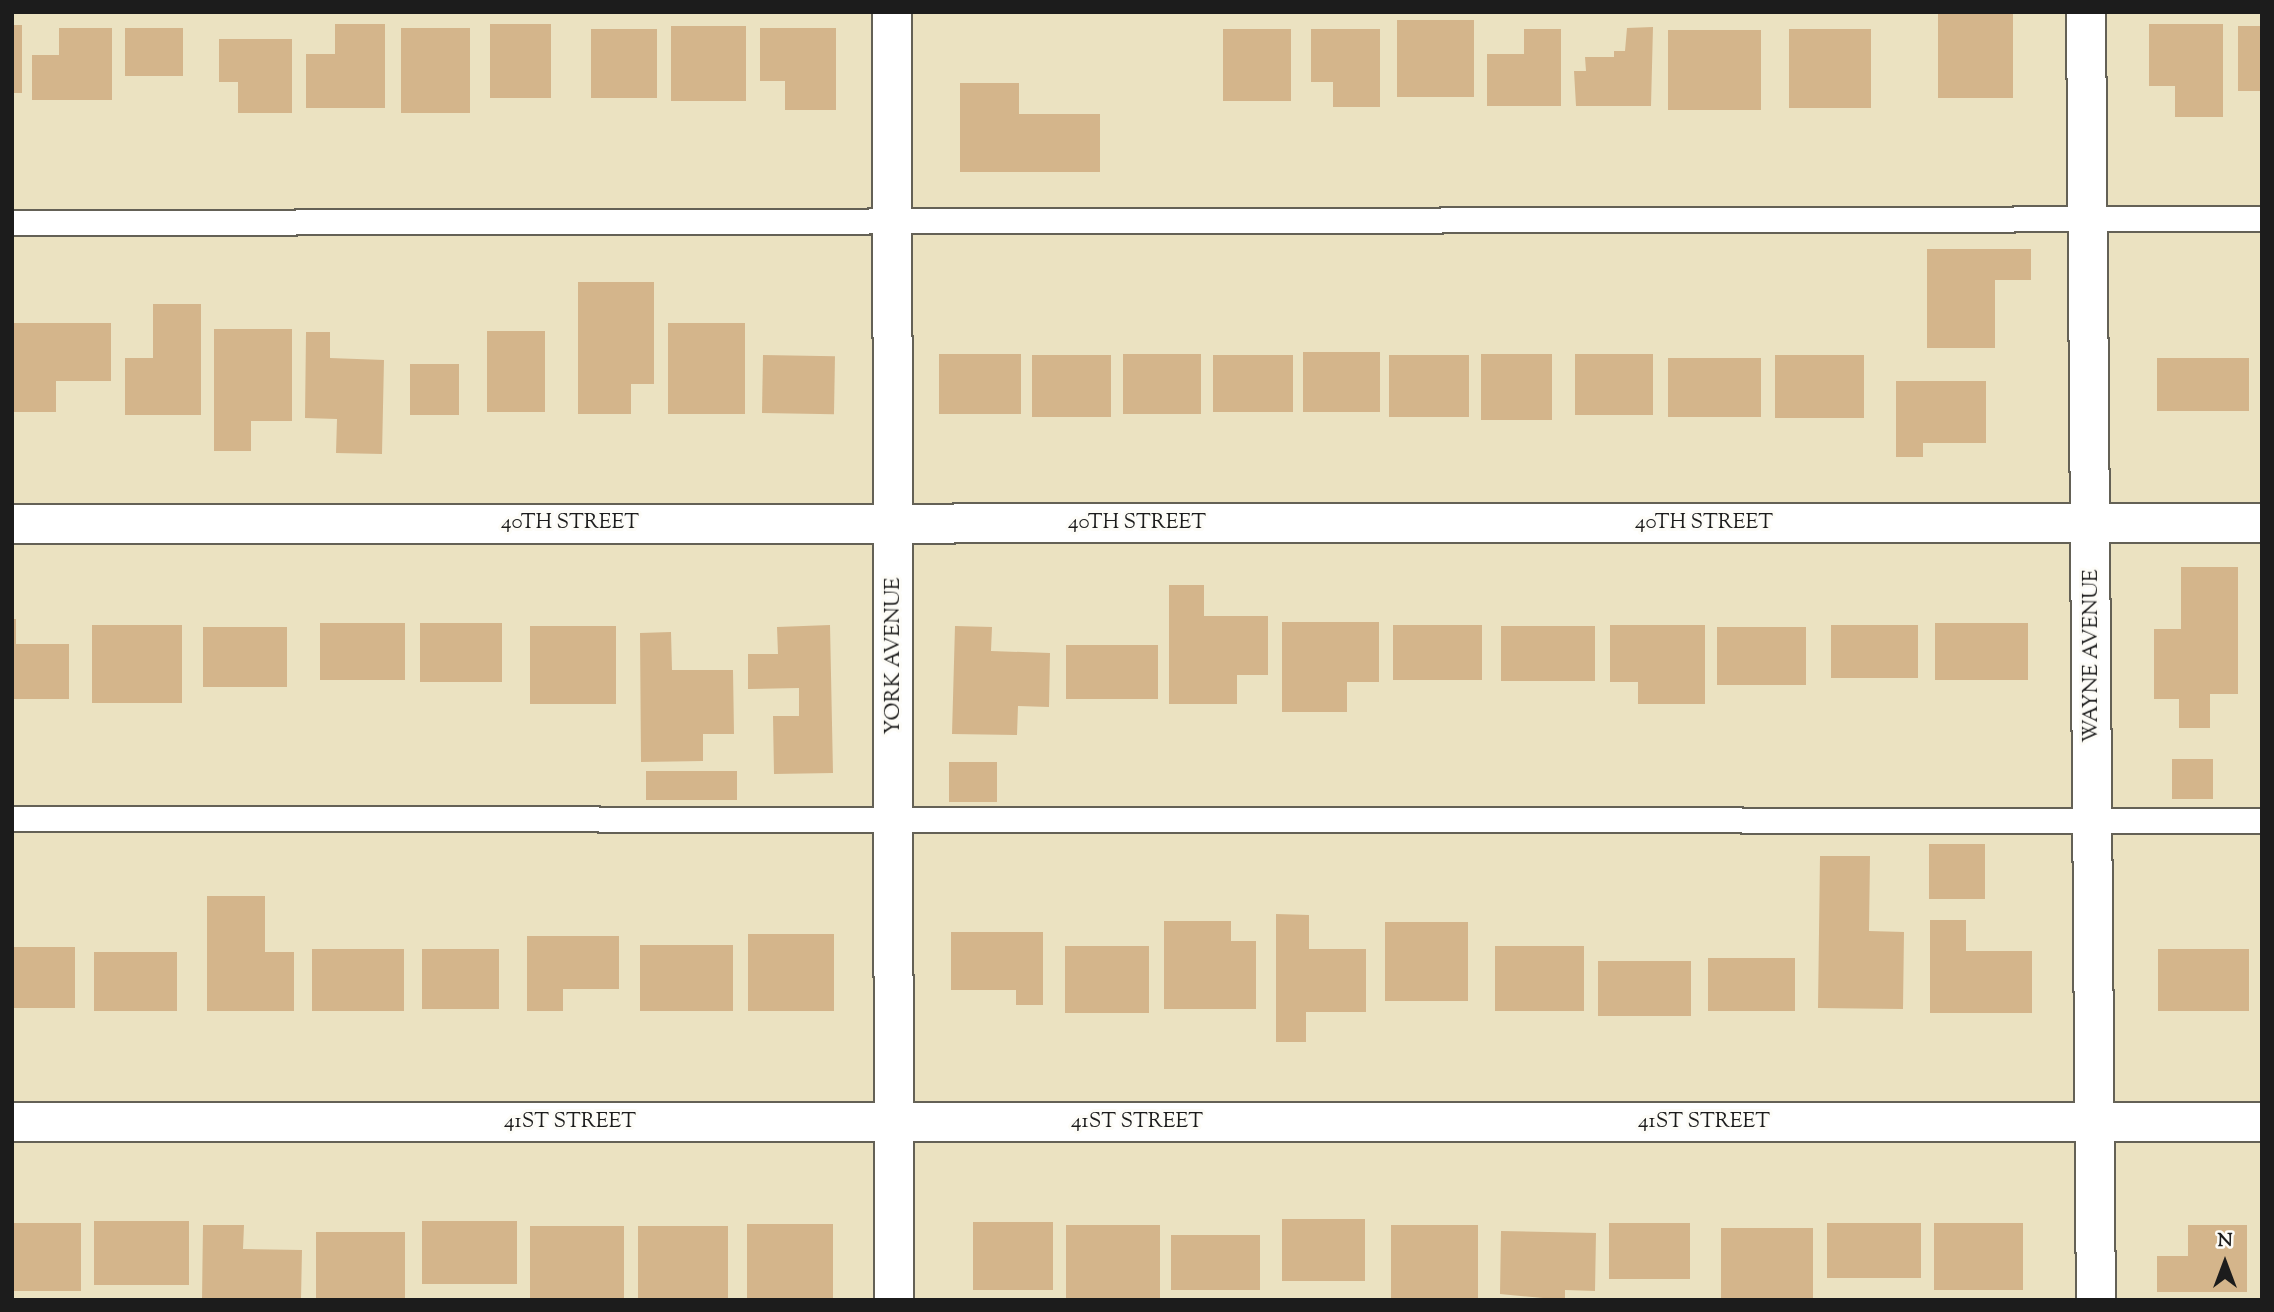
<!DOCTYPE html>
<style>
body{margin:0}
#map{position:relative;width:2274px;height:1312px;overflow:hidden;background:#ebe2c1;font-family:"Sorts Mill Goudy",serif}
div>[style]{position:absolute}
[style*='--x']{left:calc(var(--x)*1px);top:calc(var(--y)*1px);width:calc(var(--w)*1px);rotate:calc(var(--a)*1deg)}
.building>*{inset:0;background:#d4b58b;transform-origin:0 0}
.roads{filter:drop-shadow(2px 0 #646156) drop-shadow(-2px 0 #646156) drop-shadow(0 2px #646156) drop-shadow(0 -2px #646156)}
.service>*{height:24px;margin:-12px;padding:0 12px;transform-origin:12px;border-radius:12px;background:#fff}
.minor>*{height:38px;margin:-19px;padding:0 19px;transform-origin:19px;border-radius:19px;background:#fff}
span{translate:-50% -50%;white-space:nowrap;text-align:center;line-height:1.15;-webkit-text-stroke:6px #fdfcf7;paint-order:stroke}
.street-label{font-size:21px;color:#1c1c1c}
.frame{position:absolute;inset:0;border:14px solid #1c1c1c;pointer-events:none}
.north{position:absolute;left:2190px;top:1228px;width:70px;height:70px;-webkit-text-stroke:5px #fdfcf7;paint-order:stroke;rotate:0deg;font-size:19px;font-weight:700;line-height:28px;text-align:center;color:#1c1c1c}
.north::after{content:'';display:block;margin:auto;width:24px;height:32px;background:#1c1c1c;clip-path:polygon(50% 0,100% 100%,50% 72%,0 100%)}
</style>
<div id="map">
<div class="building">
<div style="left:1938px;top:12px;width:75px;height:86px"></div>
<div style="left:1397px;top:20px;width:77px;height:77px"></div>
<div style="clip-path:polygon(335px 24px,385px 24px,385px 108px,306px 108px,306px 54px,335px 54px)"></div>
<div style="left:490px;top:24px;width:61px;height:74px"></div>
<div style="clip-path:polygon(2149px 24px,2223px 24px,2223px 117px,2175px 117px,2175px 86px,2149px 86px)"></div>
<div style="left:12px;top:25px;width:10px;height:68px"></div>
<div style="left:671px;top:26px;width:75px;height:75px"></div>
<div style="left:2238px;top:26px;width:24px;height:65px"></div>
<div style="clip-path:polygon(1653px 27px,1651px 106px,1576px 106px,1574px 71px,1586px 71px,1585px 57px,1614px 57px,1614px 51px,1625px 51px,1627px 28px)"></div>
<div style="clip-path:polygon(59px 28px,112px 28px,112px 100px,32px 100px,32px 55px,59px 55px)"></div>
<div style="left:125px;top:28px;width:58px;height:48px"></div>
<div style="left:401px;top:28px;width:69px;height:85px"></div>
<div style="clip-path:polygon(760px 28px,836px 28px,836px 110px,785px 110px,785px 81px,760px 81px)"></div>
<div style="left:591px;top:29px;width:66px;height:69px"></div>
<div style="left:1223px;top:29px;width:68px;height:72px"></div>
<div style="clip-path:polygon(1311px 29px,1380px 29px,1380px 107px,1333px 107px,1333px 82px,1311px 82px)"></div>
<div style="clip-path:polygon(1524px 29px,1561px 29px,1561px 106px,1487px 106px,1487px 54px,1524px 54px)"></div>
<div style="left:1789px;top:29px;width:82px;height:79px"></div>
<div style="left:1668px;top:30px;width:93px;height:80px"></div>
<div style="clip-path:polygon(219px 39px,292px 39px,292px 113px,238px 113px,238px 82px,219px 82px)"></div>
<div style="clip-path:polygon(960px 83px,1019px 83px,1019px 114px,1100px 114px,1100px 172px,960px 172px)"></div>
<div style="clip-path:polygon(1927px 249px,2031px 249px,2031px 280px,1995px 280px,1995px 348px,1927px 348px)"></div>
<div style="clip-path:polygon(578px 282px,654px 282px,654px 384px,631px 384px,631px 414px,578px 414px)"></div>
<div style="clip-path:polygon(153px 304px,201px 304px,201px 415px,125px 415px,125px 358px,153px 358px)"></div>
<div style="clip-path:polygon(12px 323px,111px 323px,111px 381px,56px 381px,56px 412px,12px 412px)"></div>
<div style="left:668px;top:323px;width:77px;height:91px"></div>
<div style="clip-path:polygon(214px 329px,292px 329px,292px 421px,251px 421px,251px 451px,214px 451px)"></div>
<div style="left:487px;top:331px;width:58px;height:81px"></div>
<div style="clip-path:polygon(306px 332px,330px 332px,330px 358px,384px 360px,382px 454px,336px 453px,337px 419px,305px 418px)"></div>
<div style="left:1303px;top:352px;width:77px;height:60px"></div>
<div style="left:939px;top:354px;width:82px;height:60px"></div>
<div style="left:1123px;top:354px;width:78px;height:60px"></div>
<div style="left:1481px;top:354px;width:71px;height:66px"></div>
<div style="left:1575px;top:354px;width:78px;height:61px"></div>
<div style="left:763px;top:355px;width:72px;height:58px;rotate:1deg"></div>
<div style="left:1032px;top:355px;width:79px;height:62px"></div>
<div style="left:1213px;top:355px;width:80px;height:57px"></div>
<div style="left:1389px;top:355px;width:80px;height:62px"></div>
<div style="left:1775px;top:355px;width:89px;height:63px"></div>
<div style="left:1668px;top:358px;width:93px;height:59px"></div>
<div style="left:2157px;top:358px;width:92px;height:53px"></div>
<div style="left:410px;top:364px;width:49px;height:51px"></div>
<div style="clip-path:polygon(1896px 381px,1986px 381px,1986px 443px,1923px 443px,1923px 457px,1896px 457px)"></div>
<div style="clip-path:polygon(2181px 567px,2238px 567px,2238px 694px,2210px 694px,2210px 728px,2179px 728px,2179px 699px,2154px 699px,2154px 629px,2181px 629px)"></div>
<div style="clip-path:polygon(1169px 585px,1204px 585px,1204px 616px,1268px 616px,1268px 675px,1237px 675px,1237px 704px,1169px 704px)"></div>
<div style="clip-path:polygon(12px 619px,16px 619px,16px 644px,69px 644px,69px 699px,12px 699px)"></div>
<div style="clip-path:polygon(1282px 622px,1379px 622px,1379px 682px,1347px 682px,1347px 712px,1282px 712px)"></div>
<div style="left:320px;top:623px;width:85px;height:57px"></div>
<div style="left:420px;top:623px;width:82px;height:59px"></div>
<div style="left:2028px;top:623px;width:57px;height:93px;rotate:90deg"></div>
<div style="left:92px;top:625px;width:90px;height:78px"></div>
<div style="clip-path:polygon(830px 625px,833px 773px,774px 774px,773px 716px,799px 716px,799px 688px,748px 689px,748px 654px,778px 654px,777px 627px)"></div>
<div style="left:1393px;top:625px;width:89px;height:55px"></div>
<div style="clip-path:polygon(1610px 625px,1705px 625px,1705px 704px,1638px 704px,1638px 682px,1610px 682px)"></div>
<div style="left:1831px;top:625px;width:87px;height:53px"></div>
<div style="left:530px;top:626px;width:86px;height:78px"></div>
<div style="clip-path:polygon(955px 626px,992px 627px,991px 651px,1050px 653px,1049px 707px,1018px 706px,1017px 735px,952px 734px)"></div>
<div style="left:1501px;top:626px;width:94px;height:55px"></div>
<div style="left:203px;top:627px;width:84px;height:60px"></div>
<div style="left:1717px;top:627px;width:89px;height:58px"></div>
<div style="clip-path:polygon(671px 632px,672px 670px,733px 670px,734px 734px,703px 734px,703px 761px,641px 762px,640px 633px)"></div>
<div style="left:1066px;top:645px;width:92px;height:54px"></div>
<div style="left:2172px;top:759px;width:41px;height:40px"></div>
<div style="left:949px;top:762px;width:48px;height:40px"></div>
<div style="left:646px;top:771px;width:91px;height:29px"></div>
<div style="left:1929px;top:844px;width:56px;height:55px"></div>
<div style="clip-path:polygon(1820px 856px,1870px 856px,1869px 931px,1904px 932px,1903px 1009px,1818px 1008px)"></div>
<div style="clip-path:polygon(207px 896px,265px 896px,265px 952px,294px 952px,294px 1011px,207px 1011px)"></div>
<div style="clip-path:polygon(1276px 914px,1309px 915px,1309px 949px,1366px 949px,1366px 1012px,1306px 1012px,1306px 1042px,1276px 1042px)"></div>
<div style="clip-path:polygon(1930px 920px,1966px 920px,1966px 951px,2032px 951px,2032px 1013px,1930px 1013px)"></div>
<div style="clip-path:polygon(1164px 921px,1231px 921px,1231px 941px,1256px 941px,1256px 1009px,1164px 1009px)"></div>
<div style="left:1385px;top:922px;width:83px;height:79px"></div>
<div style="clip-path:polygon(951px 932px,1043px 932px,1043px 1005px,1016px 1005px,1016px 990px,951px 990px)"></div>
<div style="left:748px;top:934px;width:86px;height:77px"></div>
<div style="clip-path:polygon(527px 936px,619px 936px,619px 989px,563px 989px,563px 1011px,527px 1011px)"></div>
<div style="left:640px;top:945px;width:93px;height:66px"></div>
<div style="left:1065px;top:946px;width:84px;height:67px"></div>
<div style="left:1495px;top:946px;width:89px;height:65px"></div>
<div style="left:12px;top:947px;width:63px;height:61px"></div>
<div style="left:312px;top:949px;width:92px;height:62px"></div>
<div style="left:422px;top:949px;width:77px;height:60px"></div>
<div style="left:2158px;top:949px;width:91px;height:62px"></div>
<div style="left:94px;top:952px;width:83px;height:59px"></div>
<div style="left:1708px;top:958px;width:87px;height:53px"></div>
<div style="left:1598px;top:961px;width:93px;height:55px"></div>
<div style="left:1282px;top:1219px;width:83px;height:62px"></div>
<div style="left:94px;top:1221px;width:95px;height:64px"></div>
<div style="left:422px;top:1221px;width:95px;height:63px"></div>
<div style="left:973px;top:1222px;width:80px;height:68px"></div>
<div style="left:12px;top:1223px;width:69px;height:68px"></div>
<div style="left:1609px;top:1223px;width:81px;height:56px"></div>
<div style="left:1827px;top:1223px;width:94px;height:55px"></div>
<div style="left:1934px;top:1223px;width:89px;height:67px"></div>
<div style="left:833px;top:1224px;width:76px;height:86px;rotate:90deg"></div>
<div style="clip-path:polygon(203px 1225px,244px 1225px,243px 1249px,302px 1250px,301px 1300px,202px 1300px)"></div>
<div style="left:1066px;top:1225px;width:94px;height:75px"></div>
<div style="left:1391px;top:1225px;width:87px;height:75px"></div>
<div style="clip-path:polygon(2188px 1225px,2247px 1225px,2247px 1292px,2157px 1292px,2157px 1256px,2188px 1256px)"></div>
<div style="left:530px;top:1226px;width:94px;height:74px"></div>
<div style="left:638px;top:1226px;width:90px;height:74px"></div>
<div style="left:1721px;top:1228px;width:92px;height:72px"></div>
<div style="clip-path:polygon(1501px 1231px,1596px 1233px,1595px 1291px,1565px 1290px,1565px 1300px,1500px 1294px)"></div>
<div style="left:405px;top:1232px;width:67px;height:89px;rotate:90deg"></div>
<div style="left:1171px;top:1235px;width:89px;height:55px"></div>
</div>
<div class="roads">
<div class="service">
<div style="--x:12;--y:223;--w:2250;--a:-0.1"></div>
<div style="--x:12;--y:819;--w:2250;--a:0.05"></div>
</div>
<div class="minor">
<div style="--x:892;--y:12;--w:1288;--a:89.91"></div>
<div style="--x:2086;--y:12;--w:1288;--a:89.56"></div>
<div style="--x:12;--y:524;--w:2250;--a:-0.03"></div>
<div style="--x:12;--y:1122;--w:2250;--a:0"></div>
</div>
</div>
<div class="street-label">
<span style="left:570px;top:523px">40TH STREET</span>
<span style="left:1137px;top:523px">40TH STREET</span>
<span style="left:1704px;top:523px">40TH STREET</span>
<span style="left:894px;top:656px;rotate:-90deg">YORK AVENUE</span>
<span style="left:2092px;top:656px;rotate:-90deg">WAYNE AVENUE</span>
<span style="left:570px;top:1122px">41ST STREET</span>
<span style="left:1137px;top:1122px">41ST STREET</span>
<span style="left:1704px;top:1122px">41ST STREET</span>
</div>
<div class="frame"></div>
<div class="north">N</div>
</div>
